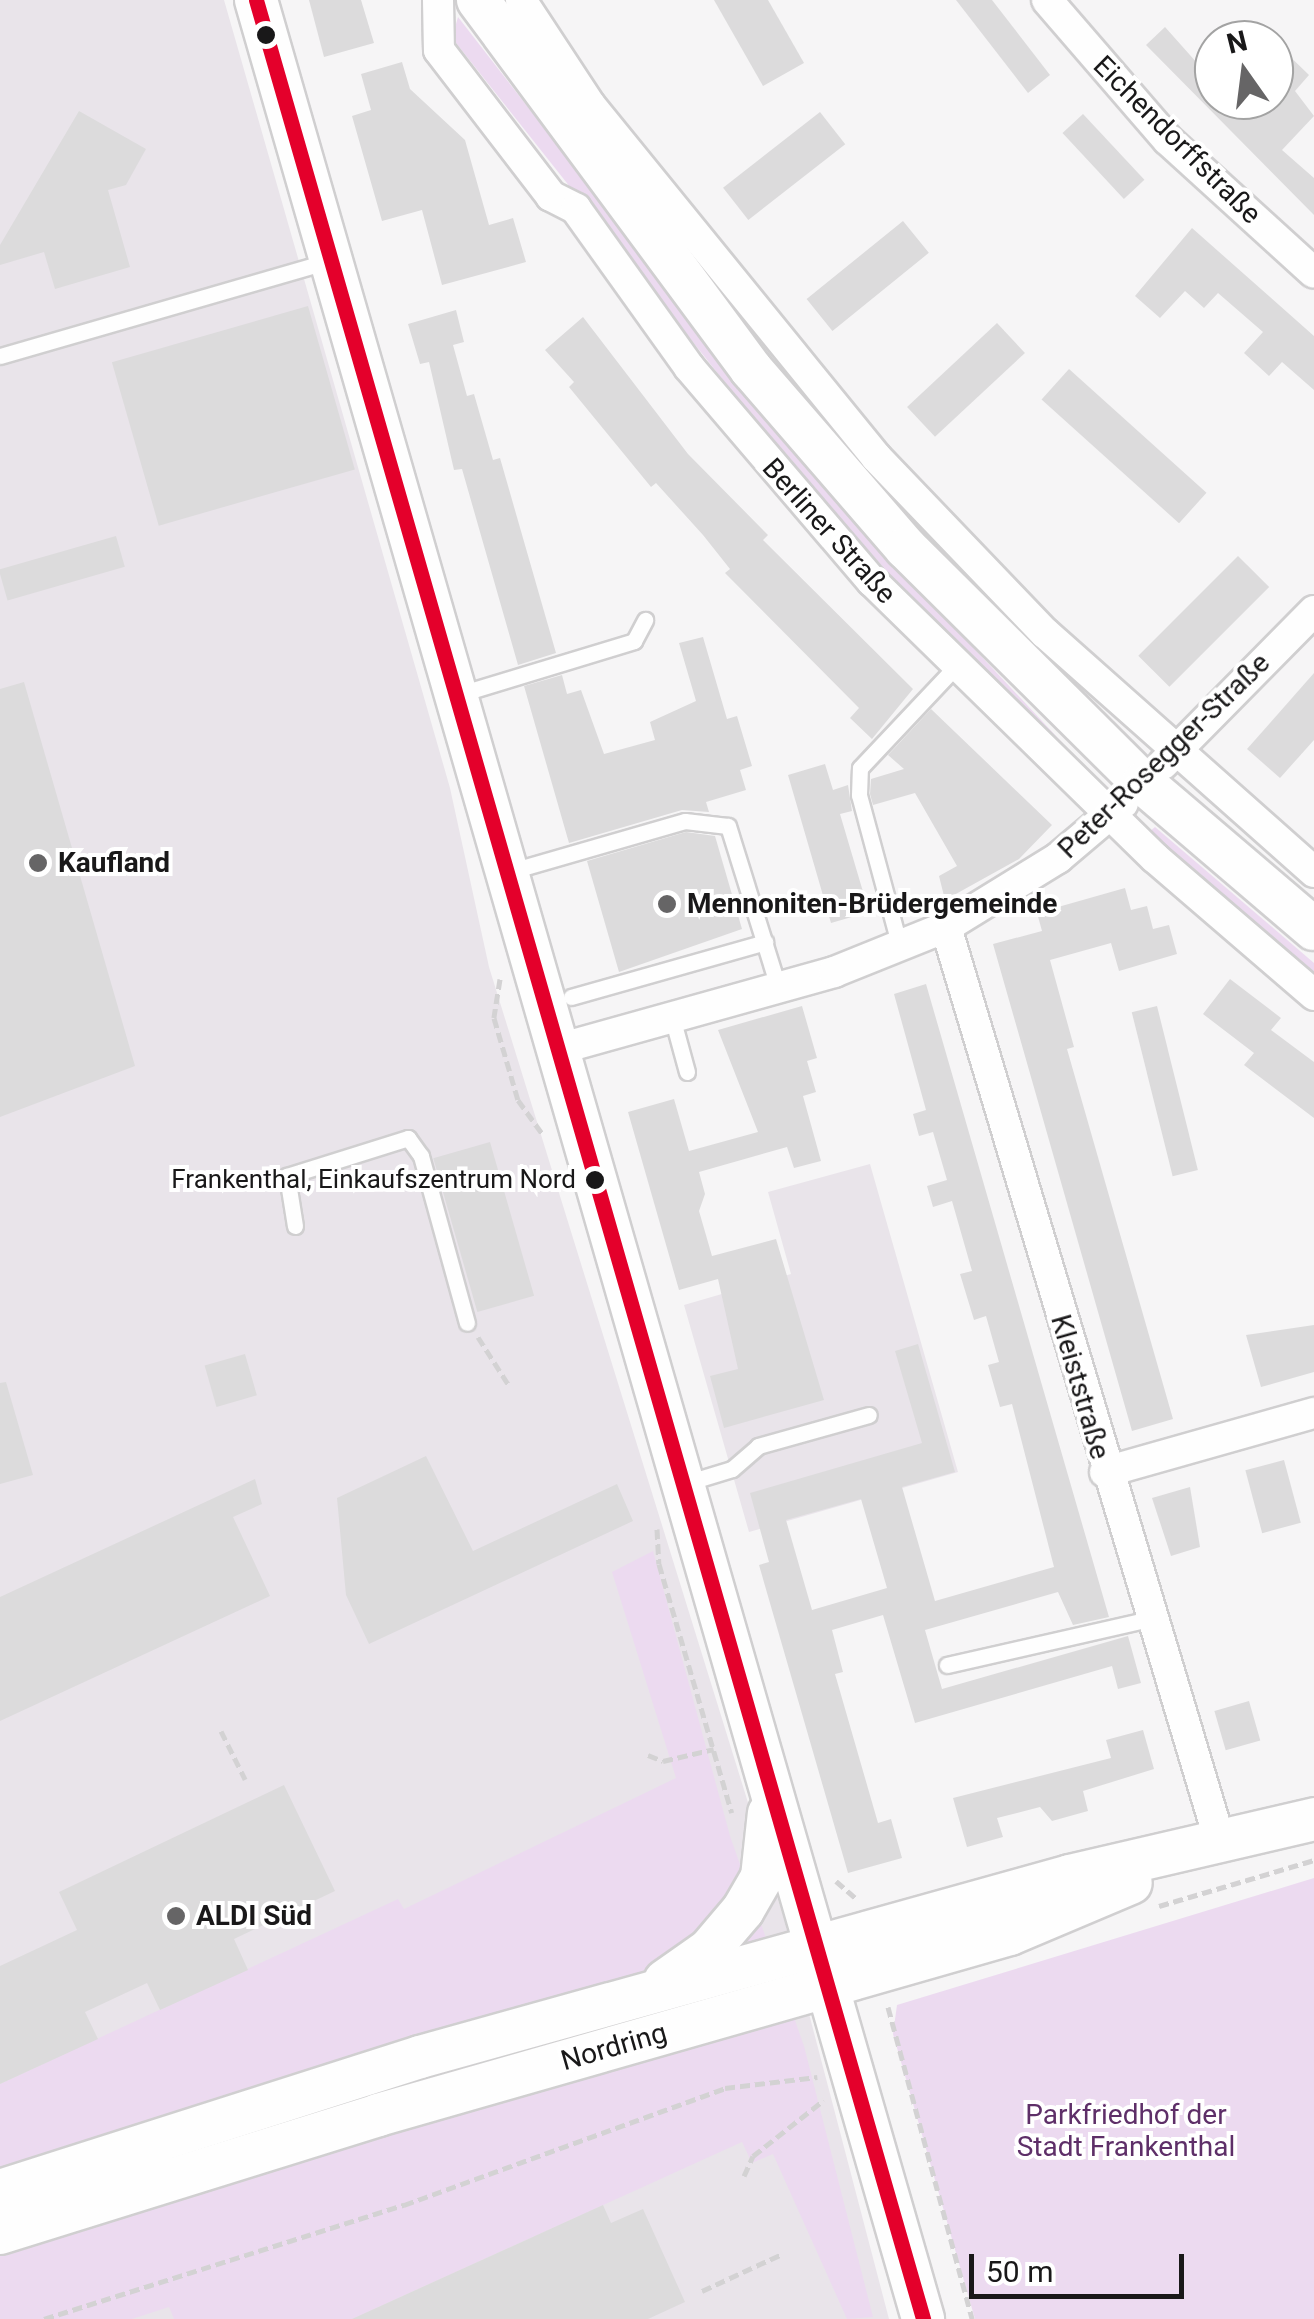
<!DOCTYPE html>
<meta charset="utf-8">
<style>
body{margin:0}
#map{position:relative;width:1314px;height:2319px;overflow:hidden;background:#f6f5f6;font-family:Roboto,sans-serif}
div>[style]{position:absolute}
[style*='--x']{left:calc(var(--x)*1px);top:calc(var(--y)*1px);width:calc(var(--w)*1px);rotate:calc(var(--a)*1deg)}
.built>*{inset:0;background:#e9e4ea}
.green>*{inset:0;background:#ecdaf0}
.building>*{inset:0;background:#dcdbdc;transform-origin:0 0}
.path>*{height:5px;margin-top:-2.5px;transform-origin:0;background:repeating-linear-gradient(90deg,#d3d2d3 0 10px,transparent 0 15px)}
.roads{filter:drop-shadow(2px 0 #d0cfd0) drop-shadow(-2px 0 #d0cfd0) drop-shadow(0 2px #d0cfd0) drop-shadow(0 -2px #d0cfd0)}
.lane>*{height:15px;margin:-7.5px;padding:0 7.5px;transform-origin:7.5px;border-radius:7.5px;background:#fefefe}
.street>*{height:30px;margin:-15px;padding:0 15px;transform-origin:15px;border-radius:15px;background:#fefefe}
.secondary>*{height:42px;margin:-21px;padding:0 21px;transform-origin:21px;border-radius:21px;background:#fefefe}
.bus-1>*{height:15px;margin:-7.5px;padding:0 7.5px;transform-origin:7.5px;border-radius:7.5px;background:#e4002b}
.dots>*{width:28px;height:28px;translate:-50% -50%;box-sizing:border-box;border:5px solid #fff;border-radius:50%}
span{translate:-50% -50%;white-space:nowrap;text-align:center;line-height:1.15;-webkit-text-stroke:8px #fff;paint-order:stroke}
.bus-label{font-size:26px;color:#191819}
.right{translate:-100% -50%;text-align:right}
.street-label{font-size:28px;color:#191819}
.poi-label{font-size:28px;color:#191819;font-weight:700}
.left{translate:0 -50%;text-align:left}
.park-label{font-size:28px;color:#5e2f68}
.north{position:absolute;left:1194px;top:20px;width:100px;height:100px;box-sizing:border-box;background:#fff;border:2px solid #a3a3a3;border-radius:50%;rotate:346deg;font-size:28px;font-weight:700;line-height:40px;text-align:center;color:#191819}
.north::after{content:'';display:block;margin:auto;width:35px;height:45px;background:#666566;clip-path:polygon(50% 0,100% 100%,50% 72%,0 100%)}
.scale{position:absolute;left:969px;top:2254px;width:215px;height:45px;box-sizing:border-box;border:5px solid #191819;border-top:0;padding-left:12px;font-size:30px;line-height:35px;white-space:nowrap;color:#191819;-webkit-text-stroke:8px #fff;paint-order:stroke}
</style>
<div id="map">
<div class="built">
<div style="clip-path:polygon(0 0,224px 0,450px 788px,489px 967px,785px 1922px,889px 2319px,0 2319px)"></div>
<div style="clip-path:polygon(870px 1164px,958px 1472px,749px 1532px,684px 1305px,791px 1274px,768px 1192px)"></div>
</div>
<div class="green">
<div style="clip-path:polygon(458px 17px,703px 333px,908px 578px,1101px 784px,901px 587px,780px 452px,452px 38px)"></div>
<div style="clip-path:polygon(1155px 827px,1314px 963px,1314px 976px,1149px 832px)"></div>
<div style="clip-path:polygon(653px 1551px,730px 1836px,804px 2046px,873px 2317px,847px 2319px,773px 2154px,752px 2163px,742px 2142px,352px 2319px,174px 2319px,169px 2307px,132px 2319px,0 2319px,0 2084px,398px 1899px,404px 1909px,676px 1778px,612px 1572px)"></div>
<div style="clip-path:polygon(1314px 1878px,1314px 2319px,975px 2319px,893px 2034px,897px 2005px)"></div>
</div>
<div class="building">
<div style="clip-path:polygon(309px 0,361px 0,374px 43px,324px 57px)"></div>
<div style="clip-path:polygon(714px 0,768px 0,804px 63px,763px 86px)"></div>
<div style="clip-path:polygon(956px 0,992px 0,1050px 75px,1028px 93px)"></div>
<div style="clip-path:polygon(1165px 27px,1214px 82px,1214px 100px,1274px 100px,1274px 41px,1309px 75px,1295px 91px,1314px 116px,1282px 150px,1314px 178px,1314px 215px,1146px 45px)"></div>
<div style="clip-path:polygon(402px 62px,410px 89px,465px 140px,489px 225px,513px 218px,526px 262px,442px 285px,422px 210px,382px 221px,352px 116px,371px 110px,361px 74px)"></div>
<div style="clip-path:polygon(79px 111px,146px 149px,126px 185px,108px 190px,130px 267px,55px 289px,44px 252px,0 265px,0 245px)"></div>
<div style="left:820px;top:112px;width:41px;height:123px;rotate:52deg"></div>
<div style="left:1083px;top:114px;width:90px;height:28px;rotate:47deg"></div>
<div style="left:903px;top:221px;width:41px;height:124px;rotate:51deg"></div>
<div style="clip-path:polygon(1192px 228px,1314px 336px,1314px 390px,1282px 362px,1269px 376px,1244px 353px,1263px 332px,1218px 293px,1204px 308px,1185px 291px,1160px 318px,1135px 296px)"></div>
<div style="left:308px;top:306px;width:170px;height:204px;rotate:74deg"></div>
<div style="clip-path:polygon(456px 310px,464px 342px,453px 345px,467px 396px,474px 394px,493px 460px,500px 458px,556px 653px,518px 665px,462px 469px,454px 470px,429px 362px,420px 364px,408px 324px)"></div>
<div style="clip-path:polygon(583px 317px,688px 454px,768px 535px,763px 540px,913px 689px,872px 739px,850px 718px,859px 708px,725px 573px,730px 569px,703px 535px,656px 483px,651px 487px,569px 387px,574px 382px,545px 350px)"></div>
<div style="left:997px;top:323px;width:41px;height:123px;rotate:47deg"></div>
<div style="left:1069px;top:369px;width:185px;height:41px;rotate:42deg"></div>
<div style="left:116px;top:536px;width:32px;height:122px;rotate:74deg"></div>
<div style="left:1238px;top:556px;width:44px;height:141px;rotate:45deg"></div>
<div style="clip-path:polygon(703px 637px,727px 719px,737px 716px,752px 766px,740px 770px,746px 790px,706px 802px,709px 812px,682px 810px,569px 843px,524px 686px,562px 675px,567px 694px,581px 690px,604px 754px,655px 740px,650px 722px,696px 701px,679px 643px)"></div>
<div style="clip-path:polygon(1314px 673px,1314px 740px,1280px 778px,1247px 749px)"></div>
<div style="clip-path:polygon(24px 682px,135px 1066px,0 1117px,0 689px)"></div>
<div style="clip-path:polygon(931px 709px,1052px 825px,1019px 859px,945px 900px,939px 876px,957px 866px,915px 793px,873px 805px,870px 794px,871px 779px,904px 769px,888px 755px)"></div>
<div style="clip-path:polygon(825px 764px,833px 790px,848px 785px,852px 811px,840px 814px,869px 912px,831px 923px,788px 775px)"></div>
<div style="clip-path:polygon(686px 832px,715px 836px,742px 929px,619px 972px,587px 861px)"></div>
<div style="clip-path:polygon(1125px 888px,1131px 910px,1147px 906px,1153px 929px,1169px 925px,1177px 954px,1119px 971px,1111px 943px,1050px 960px,1074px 1047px,1067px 1049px,1173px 1419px,1132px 1431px,993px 944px,1042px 931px,1037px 913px)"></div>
<div style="clip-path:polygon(1230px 979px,1281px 1018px,1271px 1030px,1314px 1062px,1314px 1118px,1244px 1065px,1254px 1053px,1203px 1014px)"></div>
<div style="clip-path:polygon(evenodd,926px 984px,1109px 1617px,1073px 1625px,1058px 1592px,925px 1630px,942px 1689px,1128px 1636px,1141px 1683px,1118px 1689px,1112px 1666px,915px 1723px,883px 1615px,832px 1630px,843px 1672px,835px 1674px,878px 1823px,891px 1819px,902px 1858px,848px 1873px,759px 1565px,769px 1562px,750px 1493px,922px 1443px,895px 1351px,918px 1344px,955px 1472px,902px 1487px,935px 1601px,1054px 1567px,1012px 1404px,1000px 1407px,988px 1365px,999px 1362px,986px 1316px,974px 1320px,960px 1274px,972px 1271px,952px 1201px,933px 1207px,927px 1186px,947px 1180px,933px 1132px,919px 1136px,913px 1114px,926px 1110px,894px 994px,926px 984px,861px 1499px,887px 1588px,812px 1610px,786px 1520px,861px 1499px)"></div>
<div style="clip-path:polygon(802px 1006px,817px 1058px,807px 1061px,816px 1092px,803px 1096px,821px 1161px,794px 1168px,787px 1147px,699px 1172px,705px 1194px,699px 1211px,712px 1256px,776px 1239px,824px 1400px,724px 1428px,710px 1376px,738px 1369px,718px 1279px,679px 1290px,628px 1112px,674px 1099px,689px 1151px,758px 1132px,718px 1030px)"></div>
<div style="left:1157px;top:1006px;width:169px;height:26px;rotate:76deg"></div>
<div style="left:490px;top:1142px;width:160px;height:59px;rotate:74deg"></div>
<div style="clip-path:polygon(1314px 1325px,1314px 1372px,1261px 1387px,1246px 1335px)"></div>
<div style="left:245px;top:1354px;width:43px;height:42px;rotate:74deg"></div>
<div style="clip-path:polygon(6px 1382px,33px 1475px,0 1484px,0 1383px)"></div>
<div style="clip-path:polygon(426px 1456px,473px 1551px,617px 1484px,633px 1521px,369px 1644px,346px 1595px,337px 1498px)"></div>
<div style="left:1284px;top:1460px;width:65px;height:40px;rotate:75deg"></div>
<div style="clip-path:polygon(255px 1479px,262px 1504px,233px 1517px,270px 1596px,0 1721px,0 1597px)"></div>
<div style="clip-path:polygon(1190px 1487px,1200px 1547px,1171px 1556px,1152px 1498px)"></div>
<div style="left:1249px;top:1701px;width:41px;height:36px;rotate:74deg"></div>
<div style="clip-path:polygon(1143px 1730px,1154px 1769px,1083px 1791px,1088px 1811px,1052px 1821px,1040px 1807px,997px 1818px,1003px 1837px,967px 1847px,953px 1798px,1111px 1758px,1106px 1740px)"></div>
<div style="clip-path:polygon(284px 1785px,335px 1891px,234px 1939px,248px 1970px,160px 2010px,147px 1983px,85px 2012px,98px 2039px,0 2084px,0 1966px,77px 1930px,59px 1892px)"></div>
<div style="clip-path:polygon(603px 2205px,611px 2223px,643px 2209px,685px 2302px,648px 2319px,352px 2319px)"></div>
</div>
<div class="path">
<div style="--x:500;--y:979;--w:39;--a:99"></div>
<div style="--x:494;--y:1018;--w:85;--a:73.7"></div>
<div style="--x:518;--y:1100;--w:44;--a:54.2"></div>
<div style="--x:478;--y:1337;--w:59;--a:57.4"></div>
<div style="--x:657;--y:1529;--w:35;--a:87"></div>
<div style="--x:659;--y:1564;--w:259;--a:73.7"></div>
<div style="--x:221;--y:1731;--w:54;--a:63.4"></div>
<div style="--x:648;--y:1755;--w:16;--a:22"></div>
<div style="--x:663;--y:1761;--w:52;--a:-13.2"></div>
<div style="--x:836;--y:1881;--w:28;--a:41"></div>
<div style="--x:1159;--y:1906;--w:162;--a:-16.5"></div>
<div style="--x:888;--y:2007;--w:323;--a:74.9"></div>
<div style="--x:744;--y:2176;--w:22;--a:-66"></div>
<div style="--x:753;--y:2156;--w:90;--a:-38.3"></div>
<div style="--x:702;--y:2291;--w:86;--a:-24.8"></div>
<div style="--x:44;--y:2319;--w:378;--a:-17.6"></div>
<div style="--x:404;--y:2205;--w:342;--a:-20"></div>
<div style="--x:725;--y:2088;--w:93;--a:-6.8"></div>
</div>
<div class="roads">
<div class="lane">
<div style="--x:0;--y:356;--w:342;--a:-16.1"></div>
<div style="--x:460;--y:694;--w:182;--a:-16.9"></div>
<div style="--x:634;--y:641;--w:24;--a:-62"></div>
<div style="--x:508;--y:872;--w:184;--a:-16.1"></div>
<div style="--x:685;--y:821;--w:43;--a:6.6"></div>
<div style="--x:728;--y:826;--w:169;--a:72.7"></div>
<div style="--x:900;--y:947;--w:157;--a:-105.1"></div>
<div style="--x:859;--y:795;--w:27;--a:-88"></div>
<div style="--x:860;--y:768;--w:140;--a:-46.7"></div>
<div style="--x:571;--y:997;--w:202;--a:-15.8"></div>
<div style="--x:672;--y:1017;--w:57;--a:74.7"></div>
<div style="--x:295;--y:1226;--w:51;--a:-99.1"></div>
<div style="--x:287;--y:1176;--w:127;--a:-17.4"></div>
<div style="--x:408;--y:1138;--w:22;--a:54"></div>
<div style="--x:421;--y:1156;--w:173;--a:74.6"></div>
<div style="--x:686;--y:1483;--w:48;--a:-16.9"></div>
<div style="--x:732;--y:1469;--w:35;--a:-41"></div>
<div style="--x:758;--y:1446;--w:115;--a:-15.6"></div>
<div style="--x:947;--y:1665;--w:208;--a:-12.8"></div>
</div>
<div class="street">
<div style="--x:438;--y:0;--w:50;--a:88.9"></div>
<div style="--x:439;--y:50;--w:184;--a:52.5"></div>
<div style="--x:551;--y:196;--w:28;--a:27"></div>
<div style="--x:576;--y:209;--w:194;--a:54.4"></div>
<div style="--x:689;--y:367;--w:282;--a:49.5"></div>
<div style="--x:872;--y:581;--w:396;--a:44.4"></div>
<div style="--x:1155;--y:858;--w:210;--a:40.7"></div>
<div style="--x:521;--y:0;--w:126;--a:56.7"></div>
<div style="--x:590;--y:105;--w:454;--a:50.9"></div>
<div style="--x:876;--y:457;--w:244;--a:46.2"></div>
<div style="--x:1045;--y:633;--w:360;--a:41.6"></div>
<div style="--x:1047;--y:0;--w:185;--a:49.2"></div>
<div style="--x:1168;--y:140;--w:197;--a:42.3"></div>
<div style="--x:1163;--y:764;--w:215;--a:-45.4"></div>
<div style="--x:946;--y:927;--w:958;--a:73.32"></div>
<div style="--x:555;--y:1050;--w:290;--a:-15.6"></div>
<div style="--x:834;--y:972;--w:121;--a:-21.9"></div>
<div style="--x:946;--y:927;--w:132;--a:-31.6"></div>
<div style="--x:1058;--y:858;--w:85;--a:-40.2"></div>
<div style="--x:1105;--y:1472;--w:217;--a:-15.8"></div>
</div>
<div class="secondary">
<div style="--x:256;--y:0;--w:2413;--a:73.95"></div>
<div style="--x:478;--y:0;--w:459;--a:53.5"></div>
<div style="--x:751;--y:369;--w:237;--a:49.1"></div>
<div style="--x:906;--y:548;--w:334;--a:44.8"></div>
<div style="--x:1143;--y:783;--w:225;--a:40.5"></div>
<div style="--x:665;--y:1981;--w:54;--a:-35.2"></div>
<div style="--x:709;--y:1950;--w:52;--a:-49.6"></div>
<div style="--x:743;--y:1910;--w:38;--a:-60"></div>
<div style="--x:762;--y:1877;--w:64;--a:-83.8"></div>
<div style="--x:0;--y:2191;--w:441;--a:-17.7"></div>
<div style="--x:420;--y:2057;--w:675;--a:-15.56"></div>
<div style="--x:1070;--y:1876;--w:251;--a:-13.1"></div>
<div style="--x:0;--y:2233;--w:396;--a:-17.3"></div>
<div style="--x:378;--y:2115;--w:657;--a:-15.98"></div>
<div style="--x:1010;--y:1934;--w:131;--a:-22.9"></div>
</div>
</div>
<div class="bus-1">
<div style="--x:256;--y:0;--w:2413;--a:73.95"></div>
</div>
<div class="dots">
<div style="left:266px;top:35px;background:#191819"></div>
<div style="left:38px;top:863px;background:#666566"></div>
<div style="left:667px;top:904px;background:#666566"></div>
<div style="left:595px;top:1180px;background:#191819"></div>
<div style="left:176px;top:1916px;background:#666566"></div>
</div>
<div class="bus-label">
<span class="right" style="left:576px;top:1180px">Frankenthal, Einkaufszentrum Nord</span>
</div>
<div class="street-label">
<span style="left:1177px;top:140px;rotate:45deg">Eichendorffstraße</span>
<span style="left:829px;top:531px;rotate:48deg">Berliner Straße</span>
<span style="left:1164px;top:756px;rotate:-44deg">Peter-Rosegger-Straße</span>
<span style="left:1080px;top:1387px;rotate:74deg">Kleiststraße</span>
<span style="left:614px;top:2047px;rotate:-16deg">Nordring</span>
</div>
<div class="poi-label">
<span class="left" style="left:58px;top:863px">Kaufland</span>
<span class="left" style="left:687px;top:904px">Mennoniten-Brüdergemeinde</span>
<span class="left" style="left:196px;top:1916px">ALDI Süd</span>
</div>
<div class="park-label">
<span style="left:1126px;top:2131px">Parkfriedhof der<br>Stadt Frankenthal</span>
</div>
<div class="north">N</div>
<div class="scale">50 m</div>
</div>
